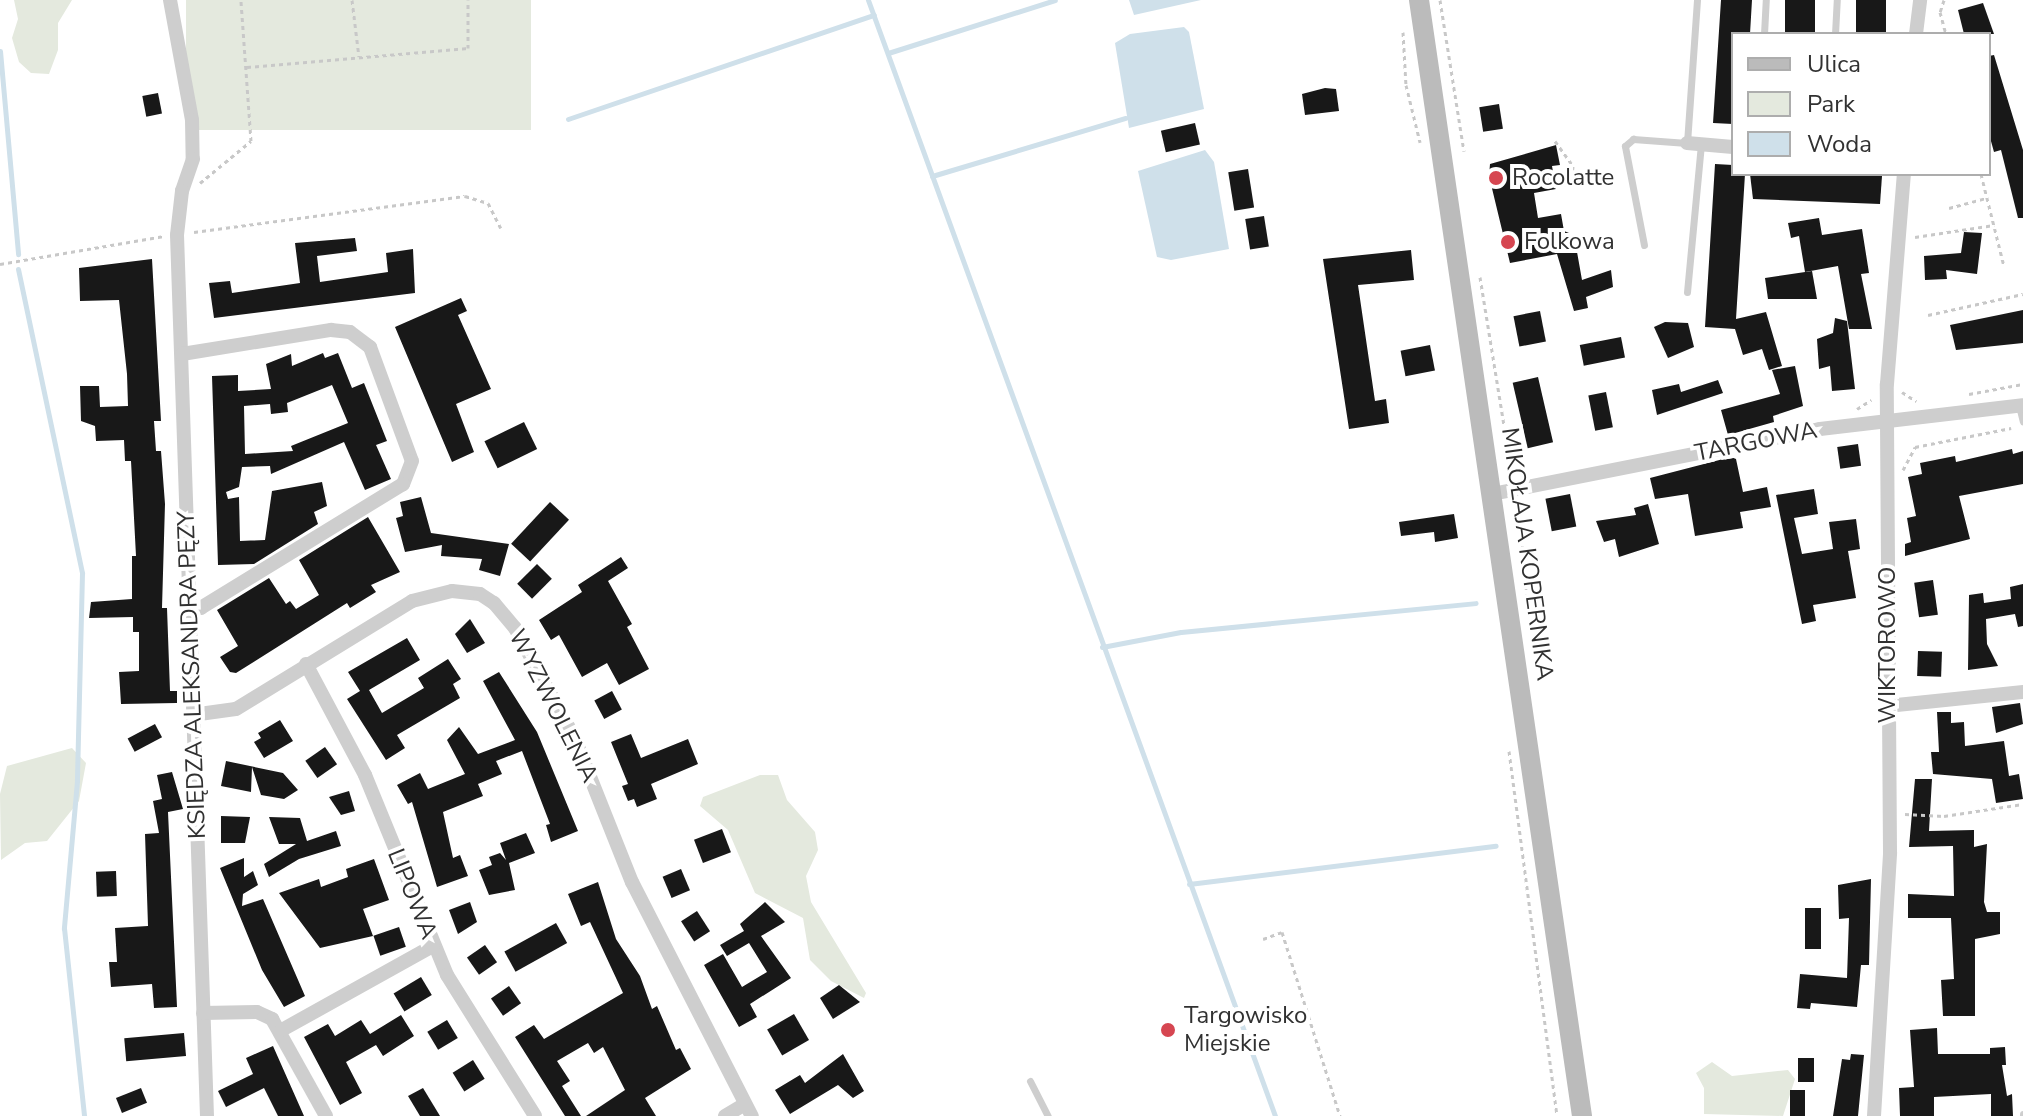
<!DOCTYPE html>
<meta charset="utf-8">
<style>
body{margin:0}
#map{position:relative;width:2023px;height:1116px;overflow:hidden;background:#fff;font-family:"Nunito Sans",sans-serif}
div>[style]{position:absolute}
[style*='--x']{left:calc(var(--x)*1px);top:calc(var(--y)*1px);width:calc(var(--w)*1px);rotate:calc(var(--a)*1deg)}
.green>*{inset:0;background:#e4e9de;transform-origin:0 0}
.water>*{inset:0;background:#cfe0ea}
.stream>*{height:5px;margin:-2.5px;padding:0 2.5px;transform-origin:2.5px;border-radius:2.5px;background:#cfe0ea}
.building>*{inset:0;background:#181818;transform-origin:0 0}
.path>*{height:3px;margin-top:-1.5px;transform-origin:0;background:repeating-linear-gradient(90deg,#c8c8c8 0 4px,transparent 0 8px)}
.service>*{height:7px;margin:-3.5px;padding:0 3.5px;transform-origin:3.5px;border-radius:3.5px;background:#cecece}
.minor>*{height:14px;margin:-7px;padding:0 7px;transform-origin:7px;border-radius:7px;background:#cecece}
.secondary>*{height:20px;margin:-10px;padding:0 10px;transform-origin:10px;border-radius:10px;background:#bbb}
.dots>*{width:22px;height:22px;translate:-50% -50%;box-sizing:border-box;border:4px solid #fff;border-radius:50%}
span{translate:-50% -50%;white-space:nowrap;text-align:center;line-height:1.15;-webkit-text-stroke:8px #fff;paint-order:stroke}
.poi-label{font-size:24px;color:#313131}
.left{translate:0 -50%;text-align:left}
.street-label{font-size:24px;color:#313131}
.legend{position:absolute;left:1731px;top:32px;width:260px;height:144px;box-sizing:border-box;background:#fff;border:2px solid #adadad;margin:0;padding:10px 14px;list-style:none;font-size:24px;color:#313131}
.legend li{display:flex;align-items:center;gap:16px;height:40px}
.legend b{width:40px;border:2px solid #adadad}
</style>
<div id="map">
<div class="green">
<div style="clip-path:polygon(14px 0,72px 0,58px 23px,58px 50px,49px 74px,31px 73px,19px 62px,12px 38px,18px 19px)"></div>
<div style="left:186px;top:0;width:345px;height:130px"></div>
<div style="clip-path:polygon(72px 748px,86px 763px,79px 801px,47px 841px,25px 843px,1px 860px,0 794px,7px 766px)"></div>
<div style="clip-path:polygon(760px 775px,778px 775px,787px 800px,815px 832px,818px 850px,806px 876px,811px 902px,866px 993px,864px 998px,831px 981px,810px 960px,803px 918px,755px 893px,728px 830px,700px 806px,703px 797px)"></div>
<div style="clip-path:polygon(1712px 1062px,1732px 1076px,1788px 1070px,1795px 1079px,1783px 1116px,1704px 1114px,1704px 1088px,1696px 1073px)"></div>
</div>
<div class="water">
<div style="clip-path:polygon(1129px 0,1201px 0,1134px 15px)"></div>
<div style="clip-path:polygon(1184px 27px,1189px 32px,1204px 109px,1129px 128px,1115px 43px,1130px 34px)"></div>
<div style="clip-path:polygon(1205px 150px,1214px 162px,1229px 249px,1171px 260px,1157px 257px,1138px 171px)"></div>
</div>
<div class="stream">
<div style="--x:868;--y:0;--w:1188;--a:69.96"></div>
<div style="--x:0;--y:51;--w:204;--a:84.9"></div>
<div style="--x:888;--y:53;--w:175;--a:-17.6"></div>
<div style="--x:568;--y:119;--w:323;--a:-18.8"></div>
<div style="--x:932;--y:176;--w:202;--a:-16.7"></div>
<div style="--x:18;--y:269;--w:311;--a:78.1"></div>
<div style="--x:82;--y:573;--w:208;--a:91.4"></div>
<div style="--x:77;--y:781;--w:148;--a:95.1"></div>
<div style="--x:64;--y:928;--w:189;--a:83.9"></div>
<div style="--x:1102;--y:647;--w:80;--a:-10.8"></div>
<div style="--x:1181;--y:632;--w:296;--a:-5.6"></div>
<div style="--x:1189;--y:884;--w:309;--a:-7.1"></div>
</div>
<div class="building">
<div style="clip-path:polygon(1721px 0,1752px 0,1750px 34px,1733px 34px,1733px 124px,1713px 123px)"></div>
<div style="left:1785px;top:0;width:30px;height:34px"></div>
<div style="left:1856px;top:0;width:30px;height:34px"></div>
<div style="clip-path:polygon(1983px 3px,1994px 34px,1964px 34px,1958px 10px)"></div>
<div style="clip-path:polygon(1994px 55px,2023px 150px,2023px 218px,2018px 218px,2001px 150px,1994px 152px,1989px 134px,1989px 56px)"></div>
<div style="clip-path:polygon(1325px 88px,1336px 89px,1339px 111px,1305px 115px,1302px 94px)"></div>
<div style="left:158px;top:93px;width:21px;height:16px;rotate:79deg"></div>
<div style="left:1499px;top:104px;width:25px;height:20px;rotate:81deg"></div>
<div style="left:1195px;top:123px;width:22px;height:35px;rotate:77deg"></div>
<div style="clip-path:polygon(1556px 145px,1560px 165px,1552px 166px,1556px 189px,1534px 193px,1538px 218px,1561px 214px,1564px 231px,1574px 235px,1582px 280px,1611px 270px,1613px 287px,1586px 297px,1588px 308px,1574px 311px,1557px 254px,1510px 263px,1489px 176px,1490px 164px)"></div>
<div style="clip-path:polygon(1715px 164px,1733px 165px,1733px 174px,1745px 174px,1736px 319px,1766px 312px,1782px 366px,1769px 370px,1762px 349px,1743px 355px,1735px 329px,1705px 327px)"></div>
<div style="left:1248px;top:169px;width:39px;height:20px;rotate:81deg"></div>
<div style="clip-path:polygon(1750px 174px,1882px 176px,1880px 204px,1753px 199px)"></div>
<div style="left:1264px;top:216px;width:31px;height:19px;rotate:81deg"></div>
<div style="clip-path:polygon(1819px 218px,1822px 235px,1862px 229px,1869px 273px,1861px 274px,1872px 329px,1849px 329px,1838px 266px,1805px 272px,1799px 236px,1791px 238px,1788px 223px)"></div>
<div style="clip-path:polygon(1964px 232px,1982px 233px,1977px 274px,1946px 270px,1947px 279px,1925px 280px,1924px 256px,1961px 253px)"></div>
<div style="clip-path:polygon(355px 238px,357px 251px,317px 256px,320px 282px,388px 272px,386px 253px,413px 249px,415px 293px,214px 318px,209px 283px,230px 281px,232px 293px,300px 283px,295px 243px)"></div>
<div style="clip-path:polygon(1411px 250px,1414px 280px,1358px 285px,1375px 401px,1386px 399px,1389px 423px,1349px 429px,1323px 259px)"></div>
<div style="clip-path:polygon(152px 259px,161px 421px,154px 421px,156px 451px,161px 451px,165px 504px,162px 608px,167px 608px,170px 691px,177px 691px,177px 703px,121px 704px,119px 672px,139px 671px,139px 632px,133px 632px,133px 617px,89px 618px,91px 602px,132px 599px,132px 556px,136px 556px,131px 461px,125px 461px,124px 440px,96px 441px,95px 426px,81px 421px,80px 386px,99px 386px,100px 407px,128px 406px,127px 374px,119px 300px,80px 301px,79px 268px)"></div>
<div style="clip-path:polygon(1812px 271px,1817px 299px,1768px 299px,1765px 278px)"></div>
<div style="clip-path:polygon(461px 298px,467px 311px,458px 315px,491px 389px,456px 404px,474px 452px,452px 462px,395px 327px)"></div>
<div style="clip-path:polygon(2023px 310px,2023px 343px,1956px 350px,1950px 325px)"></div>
<div style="left:1540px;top:311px;width:31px;height:27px;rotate:79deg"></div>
<div style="clip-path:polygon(1835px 318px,1847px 321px,1855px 389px,1832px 391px,1830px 366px,1819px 369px,1817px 339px,1833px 333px)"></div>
<div style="clip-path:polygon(1665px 322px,1688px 323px,1694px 347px,1668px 358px,1654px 327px)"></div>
<div style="left:1621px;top:337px;width:21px;height:42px;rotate:79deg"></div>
<div style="left:1430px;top:345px;width:26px;height:30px;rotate:79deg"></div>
<div style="clip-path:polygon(evenodd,323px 353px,325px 358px,338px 353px,352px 388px,364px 383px,387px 441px,376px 445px,391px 479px,365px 490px,344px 442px,271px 474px,270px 466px,242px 467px,239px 487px,226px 492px,228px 499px,239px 497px,240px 541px,265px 540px,272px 491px,322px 482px,327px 506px,314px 512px,318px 524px,254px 564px,218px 565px,212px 376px,238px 375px,238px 391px,271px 389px,266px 364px,291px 354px,292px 366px,323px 353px,332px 385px,348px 423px,291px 446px,293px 451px,245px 454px,244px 406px,270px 404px,271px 414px,288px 412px,287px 403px,332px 385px)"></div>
<div style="clip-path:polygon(1795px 366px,1803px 406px,1773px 416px,1774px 422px,1728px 435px,1721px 410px,1780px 394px,1772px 370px)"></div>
<div style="left:1538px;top:377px;width:67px;height:26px;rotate:77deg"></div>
<div style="clip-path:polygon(1718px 380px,1723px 393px,1657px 415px,1652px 390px,1679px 384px,1681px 392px)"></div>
<div style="left:1606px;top:392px;width:36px;height:18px;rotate:79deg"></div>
<div style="left:524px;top:422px;width:30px;height:44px;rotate:64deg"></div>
<div style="left:1858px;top:444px;width:22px;height:21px;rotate:82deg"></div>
<div style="clip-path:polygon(2012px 449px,2013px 454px,2023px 451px,2023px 484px,1959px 496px,1970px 539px,1905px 556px,1905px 544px,1911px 542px,1907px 518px,1916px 516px,1908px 477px,1922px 474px,1920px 463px,1955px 456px,1956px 462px)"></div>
<div style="clip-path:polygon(1731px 457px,1736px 459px,1743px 492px,1767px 487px,1771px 507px,1740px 512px,1743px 528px,1695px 536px,1688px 494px,1655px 499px,1650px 478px)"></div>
<div style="clip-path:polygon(1814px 489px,1818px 514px,1794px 518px,1802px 554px,1833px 549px,1829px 522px,1856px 519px,1860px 549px,1848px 551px,1856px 598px,1813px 605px,1816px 621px,1802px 624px,1776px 495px)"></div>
<div style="left:1570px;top:494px;width:33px;height:25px;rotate:79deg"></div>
<div style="clip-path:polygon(421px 497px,431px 533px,509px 544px,500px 576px,479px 570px,482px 559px,441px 556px,442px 545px,405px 552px,396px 518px,403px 516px,400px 502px)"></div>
<div style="left:550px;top:502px;width:26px;height:57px;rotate:43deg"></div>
<div style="clip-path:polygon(1648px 504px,1659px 544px,1619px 557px,1615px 539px,1604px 542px,1596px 521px,1636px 515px,1634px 508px)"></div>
<div style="clip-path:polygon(1454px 514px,1458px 538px,1435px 542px,1434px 532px,1401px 536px,1399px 522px)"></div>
<div style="clip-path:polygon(368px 517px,400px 572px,371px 585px,376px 592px,350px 608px,347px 603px,236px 673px,230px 672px,220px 657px,238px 646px,217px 610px,269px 578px,286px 604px,290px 601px,296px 609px,319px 595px,299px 560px)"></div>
<div style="clip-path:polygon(621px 557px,628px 568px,608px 581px,632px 624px,627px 627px,649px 669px,619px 685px,607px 663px,582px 677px,559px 635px,551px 640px,539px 620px,582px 592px,578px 585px)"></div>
<div style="left:537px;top:564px;width:21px;height:28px;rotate:45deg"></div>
<div style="left:1933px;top:580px;width:35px;height:19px;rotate:82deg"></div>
<div style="clip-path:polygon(2023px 584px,2023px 626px,2018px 627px,2015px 614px,1986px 619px,1987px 644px,1998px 666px,1968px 670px,1969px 595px,1983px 593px,1984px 603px,2011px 599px,2010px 587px)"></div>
<div style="clip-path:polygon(470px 619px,485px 643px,467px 653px,455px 634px)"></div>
<div style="clip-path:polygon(407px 638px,420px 660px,369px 690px,382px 713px,424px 688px,418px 678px,448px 659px,461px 679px,453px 684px,460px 698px,397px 735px,405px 748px,386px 760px,347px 699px,360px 691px,348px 672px)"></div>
<div style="left:1918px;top:651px;width:24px;height:25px;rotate:2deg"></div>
<div style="clip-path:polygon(499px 672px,537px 732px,578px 831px,551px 842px,546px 825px,550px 824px,522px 751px,496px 761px,502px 774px,478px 784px,483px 796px,443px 812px,453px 858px,460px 855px,468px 876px,437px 887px,412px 802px,408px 804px,397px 785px,420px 773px,428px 789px,465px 774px,447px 740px,459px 727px,478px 754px,515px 740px,483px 681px)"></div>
<div style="left:612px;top:691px;width:21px;height:20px;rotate:62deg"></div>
<div style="clip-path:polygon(2020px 703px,2023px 724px,1996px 733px,1992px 707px)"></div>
<div style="clip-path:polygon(1937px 712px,1951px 712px,1951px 723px,1964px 722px,1965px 746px,2004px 741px,2009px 776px,2019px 774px,2023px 799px,1996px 803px,1992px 779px,1933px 774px,1931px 752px,1939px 752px)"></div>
<div style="clip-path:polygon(280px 720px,293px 741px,264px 758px,254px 742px,261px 738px,258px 733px)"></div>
<div style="left:155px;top:724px;width:15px;height:31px;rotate:62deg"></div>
<div style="clip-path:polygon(631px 734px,641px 758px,688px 739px,698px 764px,651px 784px,657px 799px,637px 807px,634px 799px,628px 801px,622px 786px,628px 784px,611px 742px)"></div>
<div style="left:325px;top:747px;width:21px;height:24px;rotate:55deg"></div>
<div style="clip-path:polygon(226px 761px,283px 773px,298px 790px,284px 799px,261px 795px,252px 767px,251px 792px,221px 786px)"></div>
<div style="clip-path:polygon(172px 772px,183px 809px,168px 812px,177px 1007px,154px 1008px,152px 984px,111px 987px,109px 962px,117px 962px,115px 928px,148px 926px,145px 834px,159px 833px,153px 801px,162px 799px,157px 775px)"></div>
<div style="clip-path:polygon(1915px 779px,1932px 779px,1929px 831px,1974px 830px,1974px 847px,1987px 844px,1984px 902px,1987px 912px,2000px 912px,2000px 934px,1975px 939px,1975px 1016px,1943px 1016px,1941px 980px,1954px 979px,1951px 918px,1908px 918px,1908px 894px,1954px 896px,1953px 846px,1909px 847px)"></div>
<div style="clip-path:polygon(349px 791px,355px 811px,341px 815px,329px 797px)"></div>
<div style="clip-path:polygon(221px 816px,250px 817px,245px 843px,221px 843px)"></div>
<div style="clip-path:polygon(269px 817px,300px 818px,307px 841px,336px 831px,341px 846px,299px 859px,269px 877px,264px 864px,296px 844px,279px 844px)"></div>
<div style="left:722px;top:829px;width:25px;height:30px;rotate:69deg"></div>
<div style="clip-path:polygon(526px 833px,535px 853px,509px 863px,515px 890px,489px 895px,479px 870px,492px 865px,489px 857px,500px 853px,506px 860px,500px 843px)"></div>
<div style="clip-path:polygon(244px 858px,244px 877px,253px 871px,258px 885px,243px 894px,242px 906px,263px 899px,305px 996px,284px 1007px,262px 970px,220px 868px)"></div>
<div style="clip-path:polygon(374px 859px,389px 900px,363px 909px,373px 936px,320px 948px,279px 893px,319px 879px,321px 887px,348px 877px,346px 869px)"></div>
<div style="left:681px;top:869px;width:23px;height:20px;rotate:67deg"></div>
<div style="left:116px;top:871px;width:25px;height:20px;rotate:88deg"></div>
<div style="clip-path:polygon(1871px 879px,1869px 965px,1861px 965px,1857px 1007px,1811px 1003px,1810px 1009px,1797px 1008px,1800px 974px,1847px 978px,1849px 918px,1839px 919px,1838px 885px)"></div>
<div style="clip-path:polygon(598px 882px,616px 939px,640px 976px,652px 1009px,657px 1006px,676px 1050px,680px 1048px,691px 1069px,645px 1098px,656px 1116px,586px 1116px,625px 1090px,603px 1047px,594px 1053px,588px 1043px,557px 1061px,570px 1081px,562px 1086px,581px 1116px,565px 1116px,515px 1037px,534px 1025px,544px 1039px,623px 993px,590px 922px,581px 926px,568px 894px)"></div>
<div style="clip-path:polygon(470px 902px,477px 922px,458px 934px,449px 910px)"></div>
<div style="clip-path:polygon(765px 902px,785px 922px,761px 936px,791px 978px,750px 1004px,757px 1017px,739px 1027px,704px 965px,723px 954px,742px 987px,767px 972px,749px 943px,727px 956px,720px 945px,744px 931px,740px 924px)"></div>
<div style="left:1805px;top:908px;width:16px;height:41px"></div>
<div style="left:697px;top:911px;width:24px;height:19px;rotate:57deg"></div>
<div style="left:556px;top:923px;width:23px;height:59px;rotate:61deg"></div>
<div style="left:399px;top:927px;width:21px;height:27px;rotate:71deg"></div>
<div style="left:485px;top:945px;width:21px;height:22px;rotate:55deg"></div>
<div style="left:421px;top:977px;width:21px;height:32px;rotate:59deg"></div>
<div style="clip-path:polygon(839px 985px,860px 1002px,833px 1019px,820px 998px)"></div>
<div style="left:509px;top:986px;width:21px;height:22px;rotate:55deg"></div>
<div style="left:794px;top:1014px;width:30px;height:31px;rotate:60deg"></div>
<div style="clip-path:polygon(401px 1015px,414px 1036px,383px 1056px,376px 1045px,346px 1062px,362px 1093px,340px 1105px,304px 1037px,328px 1024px,335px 1036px,361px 1020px,370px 1034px)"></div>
<div style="left:447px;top:1020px;width:21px;height:23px;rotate:59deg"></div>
<div style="clip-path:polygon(1937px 1028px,1938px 1054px,1990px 1054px,1990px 1048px,2005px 1047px,2006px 1065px,2002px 1065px,2007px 1096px,2012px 1094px,2013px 1116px,1991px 1116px,1991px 1094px,1934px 1097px,1934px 1116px,1900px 1116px,1899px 1088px,1914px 1087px,1910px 1030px)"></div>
<div style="left:184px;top:1033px;width:23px;height:60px;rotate:85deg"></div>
<div style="clip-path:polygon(273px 1046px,304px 1116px,278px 1116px,264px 1088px,226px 1107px,218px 1091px,253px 1074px,246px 1058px)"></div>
<div style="clip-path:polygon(843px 1054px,864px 1091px,853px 1098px,838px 1085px,790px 1114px,775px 1090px,800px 1075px,805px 1083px)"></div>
<div style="clip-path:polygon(1851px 1054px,1864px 1055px,1858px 1116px,1833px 1116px,1842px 1059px,1850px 1060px)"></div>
<div style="left:1798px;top:1058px;width:16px;height:24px"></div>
<div style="left:473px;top:1060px;width:22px;height:24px;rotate:58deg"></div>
<div style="left:141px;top:1088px;width:16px;height:27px;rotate:68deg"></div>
<div style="clip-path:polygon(423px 1088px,440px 1116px,420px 1116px,408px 1096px)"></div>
<div style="left:1790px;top:1090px;width:15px;height:26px"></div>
</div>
<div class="path">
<div style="--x:352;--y:0;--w:57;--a:83"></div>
<div style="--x:1440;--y:0;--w:153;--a:81"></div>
<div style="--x:1944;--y:0;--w:13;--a:108"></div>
<div style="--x:1940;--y:12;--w:23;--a:75"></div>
<div style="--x:1403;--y:32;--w:53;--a:86.8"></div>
<div style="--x:1406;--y:85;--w:59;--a:76.2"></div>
<div style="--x:247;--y:67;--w:222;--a:-4.9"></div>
<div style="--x:468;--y:48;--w:48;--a:-90"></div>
<div style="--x:1555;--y:141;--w:31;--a:54"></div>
<div style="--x:1573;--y:166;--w:15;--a:94"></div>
<div style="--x:1572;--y:181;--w:9;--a:153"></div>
<div style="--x:1981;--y:174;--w:95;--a:76"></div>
<div style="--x:200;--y:183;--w:66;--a:-39.5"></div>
<div style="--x:251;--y:141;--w:141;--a:-94.1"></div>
<div style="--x:1949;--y:208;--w:39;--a:-15"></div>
<div style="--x:194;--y:232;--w:273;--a:-7.6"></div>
<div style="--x:465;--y:196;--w:24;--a:17"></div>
<div style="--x:488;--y:203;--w:28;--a:63"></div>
<div style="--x:1915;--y:237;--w:80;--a:-8.6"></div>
<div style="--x:0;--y:264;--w:165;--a:-9.7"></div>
<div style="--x:1480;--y:277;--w:201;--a:80.8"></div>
<div style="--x:1928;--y:315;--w:97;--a:-12.5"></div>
<div style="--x:1902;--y:392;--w:17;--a:33"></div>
<div style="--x:1969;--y:394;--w:55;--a:-10.5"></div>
<div style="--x:1857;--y:409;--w:17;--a:-33"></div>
<div style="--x:1903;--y:470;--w:26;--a:-62"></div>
<div style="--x:1915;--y:447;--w:98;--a:-11.2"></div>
<div style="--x:1519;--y:506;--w:103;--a:85"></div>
<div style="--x:1509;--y:751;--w:368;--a:82.5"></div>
<div style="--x:1905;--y:814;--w:39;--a:3"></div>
<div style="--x:1944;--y:816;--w:80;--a:-8.6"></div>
<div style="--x:1263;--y:939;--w:20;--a:-20"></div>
<div style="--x:1282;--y:932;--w:193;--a:72.5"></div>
</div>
<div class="service">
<div style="--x:1764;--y:34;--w:34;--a:-87"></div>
<div style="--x:1835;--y:34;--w:34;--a:-87"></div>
<div style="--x:1644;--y:245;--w:101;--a:-100.9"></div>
<div style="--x:1625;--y:146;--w:11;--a:-41"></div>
<div style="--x:1633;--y:139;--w:54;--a:4.2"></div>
<div style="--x:1687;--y:143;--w:143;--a:-86"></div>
<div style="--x:1687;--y:292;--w:148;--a:-84.6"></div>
<div style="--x:2019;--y:406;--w:16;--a:76"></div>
<div style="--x:1030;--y:1081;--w:39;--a:63"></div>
<div style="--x:2023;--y:1116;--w:2;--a:-90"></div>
</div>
<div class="minor">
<div style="--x:170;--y:0;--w:122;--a:79.6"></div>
<div style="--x:192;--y:120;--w:39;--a:89"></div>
<div style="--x:193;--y:159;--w:34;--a:109"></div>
<div style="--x:182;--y:191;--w:44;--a:96.5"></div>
<div style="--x:177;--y:235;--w:882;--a:88.05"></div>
<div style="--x:1916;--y:34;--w:34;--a:-83"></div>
<div style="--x:1687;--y:143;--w:46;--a:5"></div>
<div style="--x:182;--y:354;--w:151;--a:-9.2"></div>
<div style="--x:331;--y:330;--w:19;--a:6"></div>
<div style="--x:350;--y:332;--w:25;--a:37"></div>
<div style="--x:370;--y:347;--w:121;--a:69.8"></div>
<div style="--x:412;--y:461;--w:25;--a:111"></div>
<div style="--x:403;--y:484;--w:237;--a:148.5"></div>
<div style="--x:201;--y:608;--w:11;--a:180"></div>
<div style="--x:1492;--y:494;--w:334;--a:-11.2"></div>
<div style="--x:1820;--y:429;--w:204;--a:-6.7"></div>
<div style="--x:306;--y:664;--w:126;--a:62"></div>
<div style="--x:365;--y:775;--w:216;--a:67.7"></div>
<div style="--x:447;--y:975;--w:166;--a:58"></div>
<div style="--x:1887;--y:706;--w:137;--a:-5.9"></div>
<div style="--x:192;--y:715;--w:44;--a:-7.8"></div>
<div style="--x:236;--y:709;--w:206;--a:-31.5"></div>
<div style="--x:412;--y:601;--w:41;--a:-14"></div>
<div style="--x:452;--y:591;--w:28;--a:6"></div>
<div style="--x:480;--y:594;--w:17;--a:33"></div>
<div style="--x:494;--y:603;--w:33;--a:50"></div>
<div style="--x:515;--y:628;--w:126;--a:61.6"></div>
<div style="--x:575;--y:739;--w:154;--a:68.3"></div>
<div style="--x:632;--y:882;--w:263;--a:62.9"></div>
<div style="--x:203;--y:1013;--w:54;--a:-1.1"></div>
<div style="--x:257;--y:1012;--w:17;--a:25"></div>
<div style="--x:272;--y:1019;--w:111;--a:60.9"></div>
<div style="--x:280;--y:1031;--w:175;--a:-29.1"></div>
<div style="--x:725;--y:1116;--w:23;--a:-31"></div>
<div style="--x:1874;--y:1116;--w:264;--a:-86.5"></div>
<div style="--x:1890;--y:852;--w:468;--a:-90.4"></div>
<div style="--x:1887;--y:384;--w:211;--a:-85.4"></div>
</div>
<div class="secondary">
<div style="--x:1419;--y:0;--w:1128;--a:81.69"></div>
</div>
<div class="dots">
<div style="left:1496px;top:178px;background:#d64651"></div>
<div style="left:1508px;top:242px;background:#d64651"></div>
<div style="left:1168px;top:1030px;background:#d64651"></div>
</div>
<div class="poi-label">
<span class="left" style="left:1512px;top:178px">Rocolatte</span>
<span class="left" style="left:1524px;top:242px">Folkowa</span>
<span class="left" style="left:1184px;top:1030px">Targowisko<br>Miejskie</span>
</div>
<div class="street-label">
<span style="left:1756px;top:442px;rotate:-11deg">TARGOWA</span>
<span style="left:1527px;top:554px;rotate:82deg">MIKOŁAJA KOPERNIKA</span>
<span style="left:1888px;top:645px;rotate:-90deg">WIKTOROWO</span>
<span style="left:192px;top:675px;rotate:-92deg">KSIĘDZA ALEKSANDRA PĘZY</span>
<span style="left:553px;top:706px;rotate:63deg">WYZWOLENIA</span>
<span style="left:412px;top:894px;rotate:68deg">LIPOWA</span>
</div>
<ul class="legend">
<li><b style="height:10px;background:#bbb"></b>Ulica</li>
<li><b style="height:22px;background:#e4e9de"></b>Park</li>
<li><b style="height:22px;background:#cfe0ea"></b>Woda</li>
</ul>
</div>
